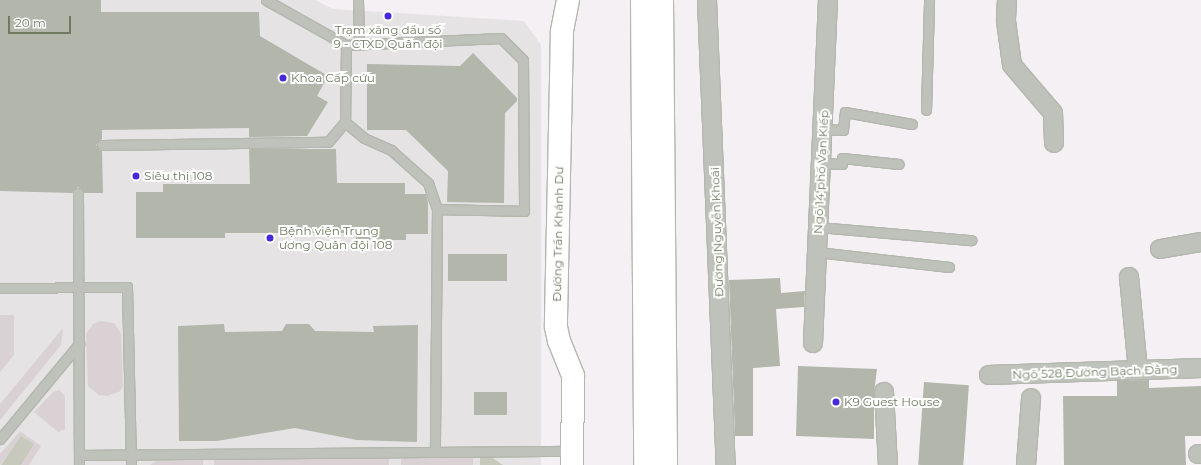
<!DOCTYPE html>
<meta charset="utf-8">
<style>
body{margin:0}
#map{position:relative;width:1201px;height:465px;overflow:hidden;background:#f4f0f4;font-family:Montserrat,sans-serif}
div>[style]{position:absolute}
[style*='--x']{left:calc(var(--x)*1px);top:calc(var(--y)*1px);width:calc(var(--w)*1px);rotate:calc(var(--a)*1deg)}
.built>*{inset:0;background:#e5e3e4}
.green>*{inset:0;background:#dad1d5;transform-origin:0 0}
.water>*{inset:0;background:#c6c9bb}
.building>*{inset:0;background:#b2b6ab;transform-origin:0 0}
.roads{filter:drop-shadow(1px 0 #b3b7ad) drop-shadow(-1px 0 #b3b7ad) drop-shadow(0 1px #b3b7ad) drop-shadow(0 -1px #b3b7ad)}
.service>*{height:9px;margin:-4.5px;padding:0 4.5px;transform-origin:4.5px;border-radius:4.5px;background:#bfc2ba}
.minor>*{height:18px;margin:-9px;padding:0 9px;transform-origin:9px;border-radius:9px;background:#bfc2ba}
.secondary>*{height:22px;margin:-11px;padding:0 11px;transform-origin:11px;border-radius:11px;background:#fff}
.primary>*{height:22px;margin:-11px;padding:0 11px;transform-origin:11px;border-radius:11px;background:#fff}
.dots>*{width:11px;height:11px;translate:-50% -50%;box-sizing:border-box;border:2px solid #fff;border-radius:50%}
span{translate:-50% -50%;white-space:nowrap;text-align:center;line-height:1.15;-webkit-text-stroke:4px #fff;paint-order:stroke}
.poi-label{font-size:12px;color:#707a60}
.left{translate:0 -50%;text-align:left}
.street-label{font-size:12px;color:#707a60}
.scale{position:absolute;left:8px;top:16px;width:63px;height:18px;box-sizing:border-box;border:2px solid #707a60;border-top:0;padding-left:5px;font-size:12px;line-height:14px;white-space:nowrap;color:#707a60;-webkit-text-stroke:3px #fff;paint-order:stroke}
</style>
<div id="map">
<div class="built">
<div style="clip-path:polygon(0 0,315px 0,333px 9px,524px 21px,541px 45px,541px 465px,0 465px)"></div>
</div>
<div class="green">
<div style="clip-path:polygon(0 315px,14px 315px,14px 355px,0 372px)"></div>
<div style="clip-path:polygon(100px 321px,114px 323px,121px 333px,123px 387px,119px 392px,107px 396px,99px 395px,88px 386px,86px 334px,93px 324px)"></div>
<div style="clip-path:polygon(63px 328px,61px 345px,0 420px,0 404px)"></div>
<div style="clip-path:polygon(59px 390px,65px 396px,65px 429px,58px 432px,34px 412px,53px 392px)"></div>
<div style="clip-path:polygon(20px 431px,41px 446px,29px 465px,21px 465px,27px 455px,13px 448px,0 465px,0 454px)"></div>
<div style="left:473px;top:457px;width:8px;height:72px;rotate:90deg"></div>
<div style="clip-path:polygon(389px 458px,389px 465px,214px 465px,214px 460px)"></div>
<div style="clip-path:polygon(203px 460px,203px 465px,150px 465px,156px 461px)"></div>
</div>
<div class="water">
<div style="clip-path:polygon(21px 436px,34px 444px,21px 465px,1px 465px)"></div>
<div style="clip-path:polygon(480px 457px,491px 457px,503px 465px,480px 465px)"></div>
</div>
<div class="building">
<div style="clip-path:polygon(0 0,101px 0,101px 12px,259px 12px,260px 36px,328px 76px,317px 96px,328px 102px,307px 136px,249px 137px,249px 128px,102px 130px,102px 139px,96px 145px,102px 151px,103px 193px,84px 193px,78px 187px,72px 193px,0 191px)"></div>
<div style="clip-path:polygon(473px 53px,517px 98px,517px 101px,505px 113px,504px 203px,447px 202px,448px 171px,406px 130px,367px 130px,367px 64px,460px 66px)"></div>
<div style="clip-path:polygon(249px 149px,336px 149px,337px 183px,405px 183px,405px 194px,426px 194px,428px 202px,428px 234px,406px 234px,406px 240px,356px 240px,356px 233px,225px 233px,225px 238px,136px 238px,136px 192px,163px 192px,163px 184px,250px 184px)"></div>
<div style="left:448px;top:254px;width:59px;height:27px"></div>
<div style="clip-path:polygon(780px 278px,781px 293px,805px 291px,804px 307px,776px 309px,780px 366px,753px 368px,753px 436px,735px 436px,729px 280px)"></div>
<div style="clip-path:polygon(224px 324px,225px 332px,282px 331px,286px 324px,309px 324px,315px 331px,374px 332px,373px 326px,418px 325px,417px 442px,357px 440px,295px 428px,217px 441px,179px 441px,178px 326px)"></div>
<div style="clip-path:polygon(798px 366px,877px 369px,874px 393px,874px 439px,796px 436px)"></div>
<div style="clip-path:polygon(1149px 380px,1149px 388px,1201px 386px,1201px 436px,1185px 436px,1186px 465px,1064px 465px,1063px 396px,1117px 396px,1117px 381px)"></div>
<div style="left:924px;top:382px;width:45px;height:83px;rotate:4deg"></div>
<div style="left:474px;top:392px;width:33px;height:23px"></div>
</div>
<div class="roads">
<div class="service">
<div style="--x:266;--y:0;--w:92;--a:29.4"></div>
<div style="--x:346;--y:45;--w:155;--a:-2.6"></div>
<div style="--x:501;--y:38;--w:31;--a:45"></div>
<div style="--x:523;--y:60;--w:151;--a:89.6"></div>
<div style="--x:524;--y:211;--w:87;--a:-178.7"></div>
<div style="--x:437;--y:209;--w:243;--a:90.5"></div>
<div style="--x:358;--y:0;--w:44;--a:88.7"></div>
<div style="--x:346;--y:45;--w:77;--a:90.7"></div>
<div style="--x:345;--y:122;--w:25;--a:40"></div>
<div style="--x:364;--y:138;--w:30;--a:24"></div>
<div style="--x:391;--y:150;--w:50;--a:41.7"></div>
<div style="--x:428;--y:183;--w:28;--a:71"></div>
<div style="--x:926;--y:110;--w:110;--a:-88.4"></div>
<div style="--x:823;--y:129;--w:20;--a:3"></div>
<div style="--x:843;--y:130;--w:18;--a:-84"></div>
<div style="--x:845;--y:112;--w:68;--a:10.2"></div>
<div style="--x:102;--y:145;--w:226;--a:-0.8"></div>
<div style="--x:328;--y:142;--w:26;--a:-50"></div>
<div style="--x:821;--y:163;--w:21;--a:3"></div>
<div style="--x:842;--y:164;--w:6;--a:-90"></div>
<div style="--x:842;--y:158;--w:57;--a:6"></div>
<div style="--x:78;--y:193;--w:272;--a:89.8"></div>
<div style="--x:818;--y:227;--w:154;--a:4.9"></div>
<div style="--x:817;--y:252;--w:133;--a:6.5"></div>
<div style="--x:0;--y:288;--w:127;--a:-0.5"></div>
<div style="--x:127;--y:287;--w:178;--a:88.7"></div>
<div style="--x:0;--y:439;--w:124;--a:-50.3"></div>
<div style="--x:79;--y:455;--w:493;--a:-0.5"></div>
</div>
<div class="minor">
<div style="--x:707;--y:0;--w:465;--a:87.7"></div>
<div style="--x:1007;--y:0;--w:21;--a:93"></div>
<div style="--x:1006;--y:21;--w:44;--a:82.2"></div>
<div style="--x:1012;--y:65;--w:63;--a:49.5"></div>
<div style="--x:1053;--y:113;--w:30;--a:88"></div>
<div style="--x:1160;--y:249;--w:42;--a:-9.7"></div>
<div style="--x:1129;--y:277;--w:94;--a:84.5"></div>
<div style="--x:813;--y:343;--w:343;--a:-87.5"></div>
<div style="--x:989;--y:375;--w:212;--a:-1.9"></div>
<div style="--x:884;--y:392;--w:73;--a:86.9"></div>
<div style="--x:1198;--y:454;--w:3;--a:0"></div>
<div style="--x:1026;--y:465;--w:67;--a:-85.7"></div>
</div>
<div class="secondary">
<div style="--x:568;--y:0;--w:33;--a:101"></div>
<div style="--x:562;--y:32;--w:295;--a:91.2"></div>
<div style="--x:556;--y:327;--w:14;--a:78"></div>
<div style="--x:559;--y:341;--w:38;--a:68"></div>
<div style="--x:573;--y:376;--w:89;--a:90.6"></div>
</div>
<div class="primary">
<div style="--x:642;--y:0;--w:465;--a:89.6"></div>
<div style="--x:662;--y:0;--w:465;--a:89.5"></div>
</div>
</div>
<div class="dots">
<div style="left:388px;top:16px;background:#4728db"></div>
<div style="left:283px;top:78px;background:#4728db"></div>
<div style="left:136px;top:176px;background:#4728db"></div>
<div style="left:270px;top:238px;background:#4728db"></div>
<div style="left:836px;top:402px;background:#4728db"></div>
</div>
<div class="poi-label">
<span style="left:388px;top:37px">Trạm xăng dầu số<br>9 - CTXD Quân đội</span>
<span class="left" style="left:291px;top:78px">Khoa Cấp cứu</span>
<span class="left" style="left:144px;top:176px">Siêu thị 108</span>
<span class="left" style="left:279px;top:238px">Bệnh viện Trung<br>ương Quân đội 108</span>
<span class="left" style="left:844px;top:402px">K9 Guest House</span>
</div>
<div class="street-label">
<span style="left:821px;top:172px;rotate:-87deg">Ngõ 14 phố Vạn Kiếp</span>
<span style="left:717px;top:232px;rotate:-92deg">Đường Nguyễn Khoái</span>
<span style="left:558px;top:234px;rotate:-89deg">Đường Trần Khánh Dư</span>
<span style="left:1095px;top:372px;rotate:-2deg">Ngõ 528 Đường Bạch Đằng</span>
</div>
<div class="scale">20 m</div>
</div>
